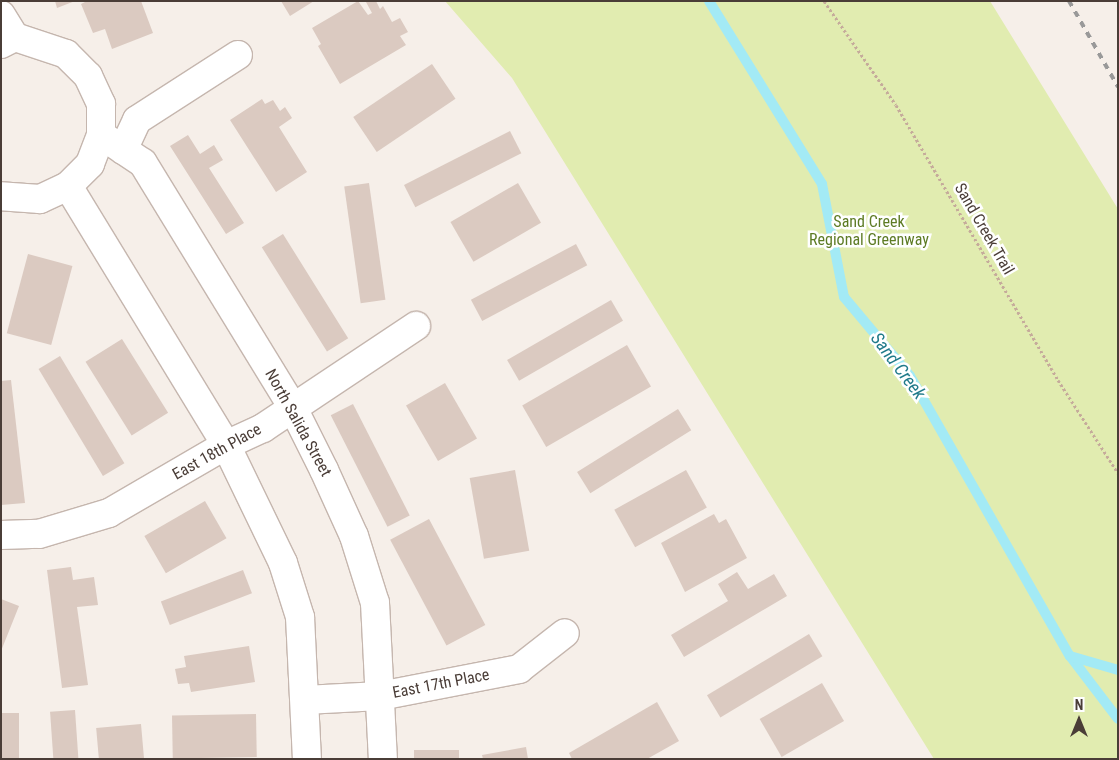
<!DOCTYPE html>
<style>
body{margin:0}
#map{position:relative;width:1119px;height:760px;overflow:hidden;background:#f6efe9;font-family:"Roboto Condensed",sans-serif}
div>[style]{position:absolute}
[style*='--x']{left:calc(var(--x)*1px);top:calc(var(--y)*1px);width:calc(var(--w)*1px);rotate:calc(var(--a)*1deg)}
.green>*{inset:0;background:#e1ecb0}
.stream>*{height:10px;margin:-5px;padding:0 5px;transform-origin:5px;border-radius:5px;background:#a3eaf5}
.building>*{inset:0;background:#dbcac1;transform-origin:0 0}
.path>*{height:3px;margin-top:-1.5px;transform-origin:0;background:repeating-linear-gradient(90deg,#c5ab9b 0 2.5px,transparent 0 5px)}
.roads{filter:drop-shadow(1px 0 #c5b6ae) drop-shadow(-1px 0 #c5b6ae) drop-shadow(0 1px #c5b6ae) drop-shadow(0 -1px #c5b6ae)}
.minor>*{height:28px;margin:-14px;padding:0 14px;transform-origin:14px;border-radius:14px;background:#fff}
.rail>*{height:4px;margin-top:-2px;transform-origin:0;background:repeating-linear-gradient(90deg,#999 0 6px,transparent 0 12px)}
span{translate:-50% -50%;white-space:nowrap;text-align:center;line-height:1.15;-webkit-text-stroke:5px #fff;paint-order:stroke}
.park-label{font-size:16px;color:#5d7b24}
.street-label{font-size:16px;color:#4a3d37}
.water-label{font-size:18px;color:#217b8a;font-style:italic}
.frame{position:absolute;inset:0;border:2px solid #4a3d37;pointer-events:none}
.north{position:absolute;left:1054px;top:695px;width:50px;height:50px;-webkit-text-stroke:4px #fff;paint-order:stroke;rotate:0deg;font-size:14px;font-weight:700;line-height:20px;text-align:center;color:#4a3d37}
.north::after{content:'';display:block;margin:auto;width:18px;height:22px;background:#4a3d37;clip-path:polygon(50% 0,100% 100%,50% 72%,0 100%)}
</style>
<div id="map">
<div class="green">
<div style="clip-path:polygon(445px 1px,990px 1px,1118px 209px,1118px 759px,934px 759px,512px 78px)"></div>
</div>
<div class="stream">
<div style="--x:709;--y:1;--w:215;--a:58.3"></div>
<div style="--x:822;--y:184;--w:115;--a:79"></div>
<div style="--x:844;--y:297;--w:103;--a:50.1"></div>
<div style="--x:910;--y:376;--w:322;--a:60.3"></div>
<div style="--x:1070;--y:656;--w:79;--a:52.7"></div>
<div style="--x:1070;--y:656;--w:50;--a:16.3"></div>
</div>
<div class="building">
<div style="clip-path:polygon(55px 1px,75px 1px,57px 8px)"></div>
<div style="clip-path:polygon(87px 1px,141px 1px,153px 33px,112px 49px,105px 29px,93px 33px,81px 4px)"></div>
<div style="clip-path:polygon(281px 1px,314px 1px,290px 16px)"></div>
<div style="clip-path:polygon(358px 1px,368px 15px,372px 13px,366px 2px,376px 1px,380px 9px,383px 6px,392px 22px,400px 18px,408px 32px,400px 36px,406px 45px,340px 84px,318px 46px,321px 44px,312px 28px)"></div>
<div style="left:432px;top:64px;width:42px;height:95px;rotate:56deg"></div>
<div style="clip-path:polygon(262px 99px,265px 104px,273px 100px,280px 111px,285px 107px,292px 118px,279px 127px,307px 172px,276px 192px,230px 120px)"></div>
<div style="left:510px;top:131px;width:25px;height:119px;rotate:63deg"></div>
<div style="clip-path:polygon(188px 135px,200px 154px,214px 145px,223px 160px,209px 168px,244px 223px,226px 234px,170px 146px)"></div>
<div style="left:369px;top:183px;width:118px;height:25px;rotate:82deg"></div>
<div style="left:518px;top:183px;width:46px;height:78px;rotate:60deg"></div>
<div style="left:283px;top:234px;width:123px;height:25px;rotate:58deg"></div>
<div style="left:576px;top:244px;width:24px;height:119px;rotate:62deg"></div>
<div style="left:28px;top:254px;width:46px;height:82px;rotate:15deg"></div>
<div style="left:611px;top:300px;width:24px;height:120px;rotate:60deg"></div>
<div style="left:122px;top:339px;width:87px;height:43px;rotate:58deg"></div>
<div style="left:627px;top:345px;width:48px;height:121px;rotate:60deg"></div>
<div style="left:60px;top:356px;width:125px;height:25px;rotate:59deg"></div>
<div style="clip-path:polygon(11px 380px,25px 503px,1px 505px,1px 381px)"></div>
<div style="left:445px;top:383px;width:64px;height:45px;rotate:60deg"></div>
<div style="left:353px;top:404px;width:125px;height:25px;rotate:63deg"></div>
<div style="left:678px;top:409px;width:25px;height:119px;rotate:58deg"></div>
<div style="left:515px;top:470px;width:82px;height:46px;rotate:80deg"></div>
<div style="left:686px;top:470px;width:43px;height:82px;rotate:61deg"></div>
<div style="left:205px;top:501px;width:43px;height:70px;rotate:60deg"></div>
<div style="clip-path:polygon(714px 514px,719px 523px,726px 519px,747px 558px,685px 592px,661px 543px)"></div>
<div style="left:429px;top:519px;width:120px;height:44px;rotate:62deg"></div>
<div style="clip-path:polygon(71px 567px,73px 580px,94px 577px,98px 605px,77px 607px,88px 685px,62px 688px,47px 570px)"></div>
<div style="left:243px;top:570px;width:25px;height:88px;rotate:69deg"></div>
<div style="clip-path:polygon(737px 572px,748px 589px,774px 574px,787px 596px,684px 657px,671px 635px,728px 601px,718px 584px)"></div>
<div style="clip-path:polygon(1px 599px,19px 606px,1px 651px)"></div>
<div style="left:809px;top:634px;width:26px;height:119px;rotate:59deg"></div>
<div style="clip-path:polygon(249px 646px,255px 682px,191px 692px,189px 683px,178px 684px,175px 669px,186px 667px,184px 656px)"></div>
<div style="left:822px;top:683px;width:44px;height:72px;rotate:60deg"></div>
<div style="clip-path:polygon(657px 702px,679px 741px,647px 759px,572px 759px,569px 753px)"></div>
<div style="left:75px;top:710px;width:49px;height:25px;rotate:86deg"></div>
<div style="left:1px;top:713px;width:18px;height:46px"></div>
<div style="left:256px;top:714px;width:43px;height:84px;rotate:89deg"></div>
<div style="left:141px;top:724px;width:35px;height:45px;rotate:85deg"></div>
<div style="clip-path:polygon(526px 747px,528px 759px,483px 759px,482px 755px)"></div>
<div style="left:414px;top:750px;width:45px;height:9px"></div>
</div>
<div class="path">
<div style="--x:824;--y:1;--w:126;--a:55.3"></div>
<div style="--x:896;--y:105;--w:319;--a:59.5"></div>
<div style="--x:1058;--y:380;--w:111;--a:57.2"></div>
</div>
<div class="roads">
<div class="minor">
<div style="--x:1;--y:15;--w:26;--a:58"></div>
<div style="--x:1;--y:44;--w:16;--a:-27"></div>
<div style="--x:15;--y:37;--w:54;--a:18.4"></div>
<div style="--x:66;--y:54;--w:31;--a:45"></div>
<div style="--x:88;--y:76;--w:31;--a:65"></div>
<div style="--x:101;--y:104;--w:31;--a:90"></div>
<div style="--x:101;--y:135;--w:31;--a:111"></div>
<div style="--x:90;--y:164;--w:31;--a:135"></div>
<div style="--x:68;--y:186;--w:31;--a:155"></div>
<div style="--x:40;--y:199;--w:39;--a:-176"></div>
<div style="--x:101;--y:135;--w:50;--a:33.7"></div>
<div style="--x:143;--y:163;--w:287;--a:58.5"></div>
<div style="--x:293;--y:408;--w:69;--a:63.4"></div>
<div style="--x:324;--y:470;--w:72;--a:65.6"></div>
<div style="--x:354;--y:536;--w:70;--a:72.6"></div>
<div style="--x:375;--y:603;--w:156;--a:87.1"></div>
<div style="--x:123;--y:150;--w:33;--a:-65"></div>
<div style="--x:137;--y:120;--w:120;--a:-32.8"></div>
<div style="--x:68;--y:186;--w:303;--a:58.6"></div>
<div style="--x:226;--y:445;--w:131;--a:64.2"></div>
<div style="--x:283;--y:563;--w:57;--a:72.5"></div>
<div style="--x:300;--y:617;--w:142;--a:87.2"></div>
<div style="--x:1;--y:535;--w:38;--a:-2"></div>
<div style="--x:39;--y:534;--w:73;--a:-16.7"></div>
<div style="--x:109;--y:513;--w:135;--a:-30.2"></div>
<div style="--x:226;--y:445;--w:41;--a:-24.7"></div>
<div style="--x:263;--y:428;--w:184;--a:-33.7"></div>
<div style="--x:305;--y:700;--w:75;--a:-3.1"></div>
<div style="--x:380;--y:696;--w:142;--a:-11"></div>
<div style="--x:519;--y:669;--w:58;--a:-38"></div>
</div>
</div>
<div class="rail">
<div style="--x:1069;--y:1;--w:99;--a:60.3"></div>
</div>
<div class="park-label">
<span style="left:869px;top:231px">Sand Creek<br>Regional Greenway</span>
</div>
<div class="street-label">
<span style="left:984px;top:229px;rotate:60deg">Sand Creek Trail</span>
<span style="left:298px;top:423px;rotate:61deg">North Salida Street</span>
<span style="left:217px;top:452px;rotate:-29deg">East 18th Place</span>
<span style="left:441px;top:684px;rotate:-11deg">East 17th Place</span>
</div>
<div class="water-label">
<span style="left:898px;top:366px;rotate:53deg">Sand Creek</span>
</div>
<div class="frame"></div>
<div class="north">N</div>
</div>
